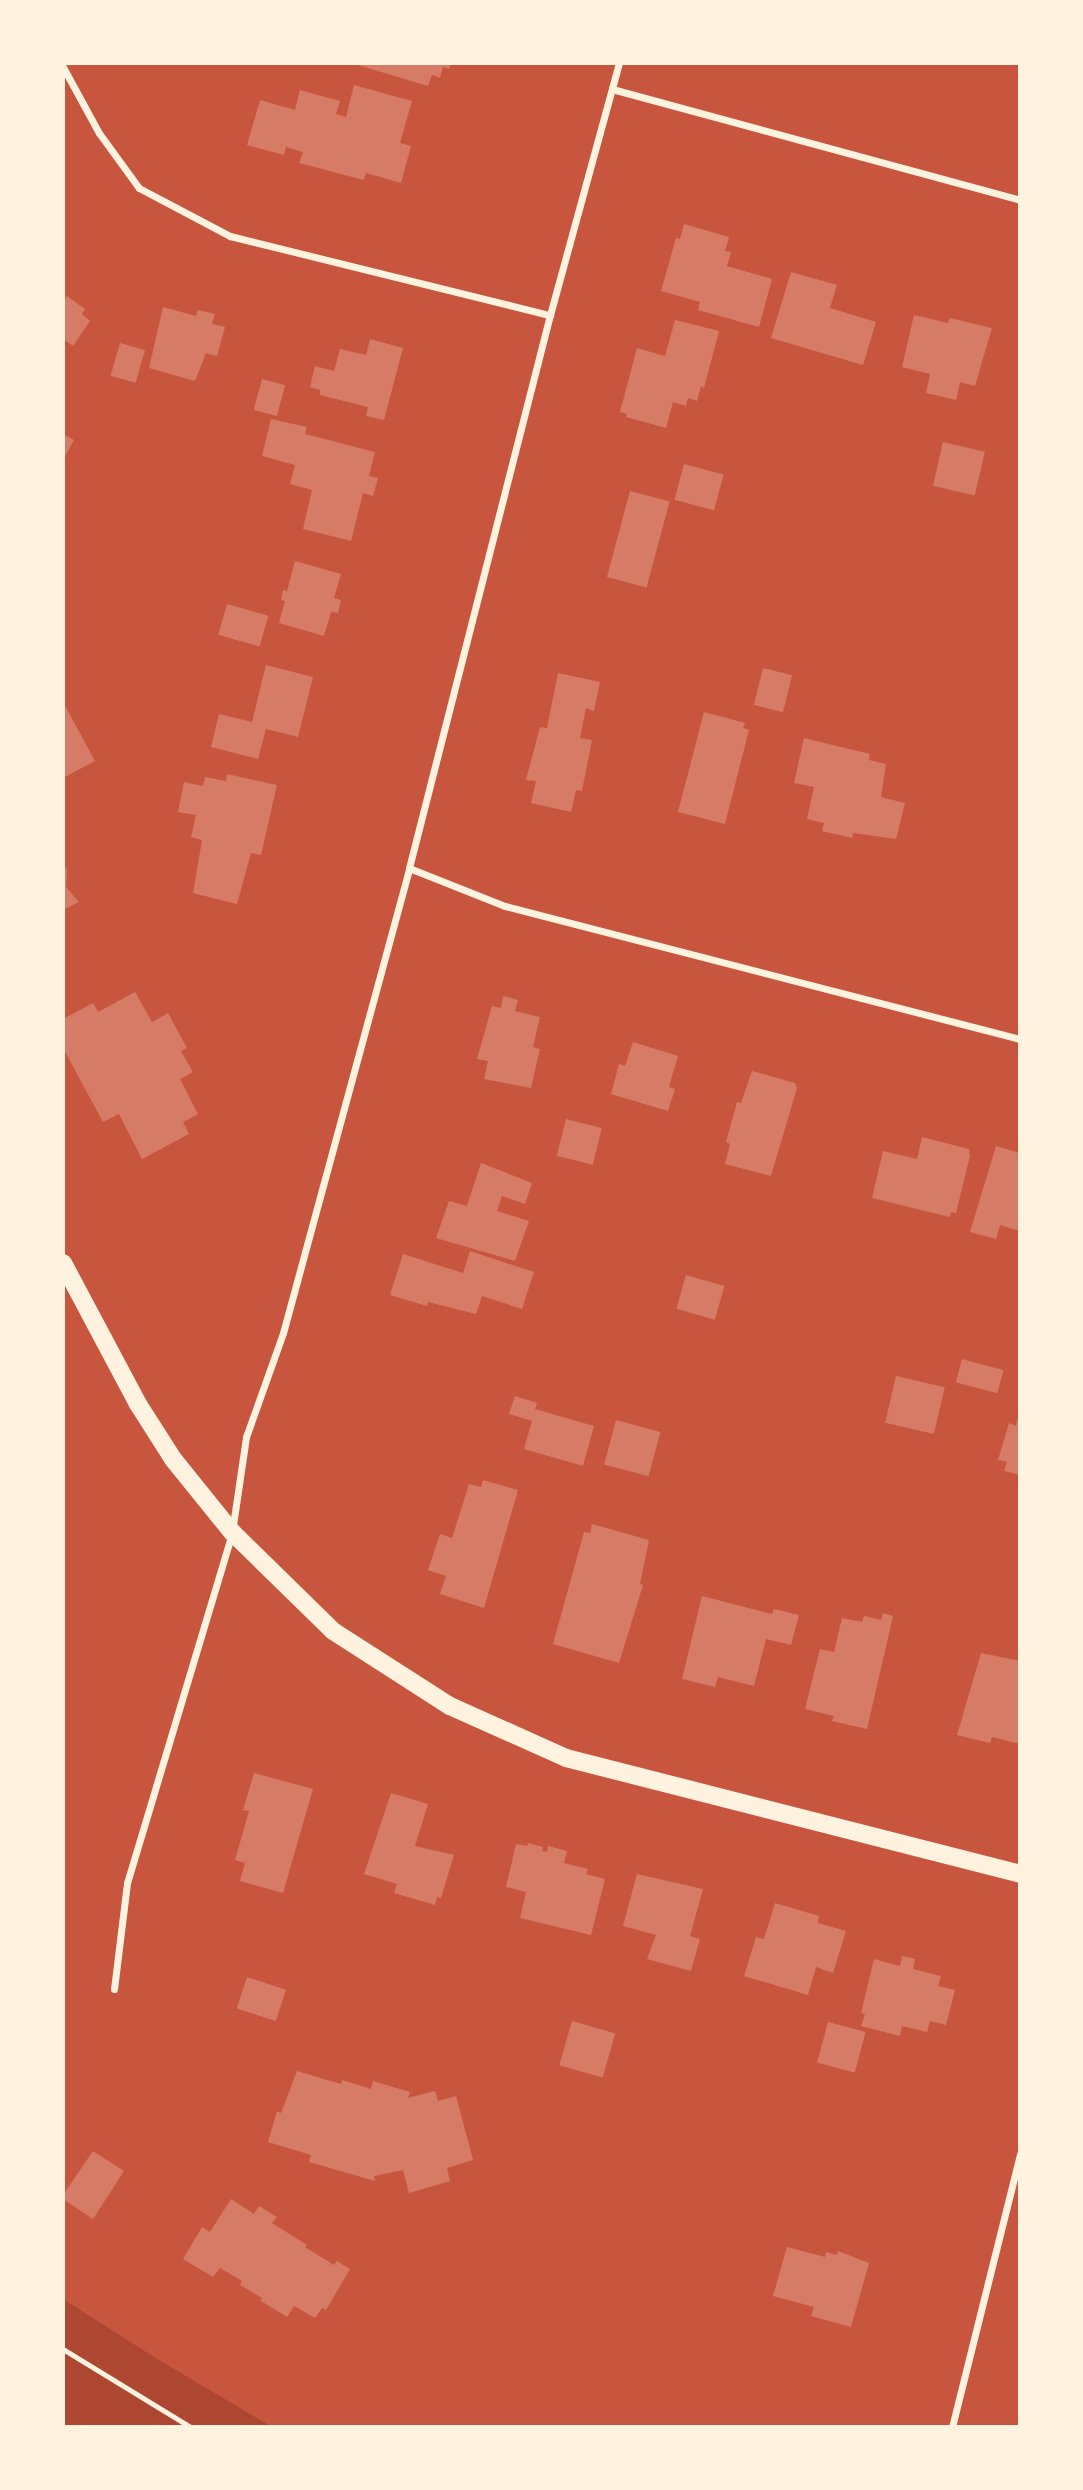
<!DOCTYPE html>
<style>
body{margin:0}
#map{position:relative;width:1083px;height:2490px;overflow:hidden;background:#c8553d;font-family:"Noto Sans",sans-serif}
div>[style]{position:absolute}
[style*='--x']{left:calc(var(--x)*1px);top:calc(var(--y)*1px);width:calc(var(--w)*1px);rotate:calc(var(--a)*1deg)}
.green>*{inset:0;background:#ae4732}
.building>*{inset:0;background:#d67c66;transform-origin:0 0}
.path>*{height:4.5px;margin:-2.25px;padding:0 2.25px;transform-origin:2.25px;border-radius:2.25px;background:#fff3e0}
.minor>*{height:7px;margin:-3.5px;padding:0 3.5px;transform-origin:3.5px;border-radius:3.5px;background:#fff3e0}
.primary>*{height:18px;margin:-9px;padding:0 9px;transform-origin:9px;border-radius:9px;background:#fff3e0}
span{translate:-50% -50%;white-space:nowrap;text-align:center;line-height:1.15;-webkit-text-stroke:5px #fff3e0;paint-order:stroke}
.frame{position:absolute;inset:0;border:65px solid #fff3e0;pointer-events:none}
</style>
<div id="map">
<div class="green">
<div style="clip-path:polygon(63px 2299px,154px 2357px,272px 2427px,63px 2427px)"></div>
</div>
<div class="building">
<div style="clip-path:polygon(351px 63px,451px 63px,449px 69px,443px 67px,440px 78px,432px 75px,428px 86px)"></div>
<div style="clip-path:polygon(354px 85px,412px 101px,400px 143px,411px 146px,401px 183px,366px 173px,364px 180px,299px 163px,303px 152px,286px 147px,284px 155px,247px 145px,260px 100px,295px 110px,300px 90px,340px 101px,336px 114px,346px 117px)"></div>
<div style="clip-path:polygon(684px 224px,729px 237px,725px 251px,731px 252px,727px 266px,772px 279px,759px 327px,698px 310px,700px 302px,661px 291px,676px 238px,680px 239px)"></div>
<div style="clip-path:polygon(791px 272px,837px 285px,830px 308px,876px 322px,863px 365px,771px 338px)"></div>
<div style="clip-path:polygon(67px 296px,85px 309px,82px 314px,90px 321px,73px 346px,63px 339px,63px 301px)"></div>
<div style="clip-path:polygon(163px 307px,196px 316px,198px 310px,215px 314px,212px 324px,225px 327px,217px 356px,206px 353px,195px 381px,149px 368px)"></div>
<div style="clip-path:polygon(914px 315px,948px 323px,950px 318px,992px 328px,975px 386px,960px 382px,956px 400px,926px 393px,930px 374px,902px 367px)"></div>
<div style="clip-path:polygon(675px 320px,719px 331px,704px 388px,701px 386px,697px 401px,688px 398px,686px 406px,673px 402px,666px 428px,626px 417px,627px 414px,620px 412px,637px 348px,665px 356px)"></div>
<div style="clip-path:polygon(370px 339px,403px 348px,384px 420px,366px 416px,368px 407px,320px 395px,320px 390px,310px 387px,315px 366px,334px 371px,340px 349px,366px 355px)"></div>
<div style="left:120px;top:343px;width:26px;height:34px;rotate:16deg"></div>
<div style="left:262px;top:379px;width:24px;height:32px;rotate:15deg"></div>
<div style="clip-path:polygon(271px 419px,307px 427px,305px 434px,375px 452px,369px 476px,378px 478px,373px 496px,363px 493px,351px 541px,303px 529px,312px 490px,290px 484px,295px 465px,262px 456px)"></div>
<div style="clip-path:polygon(63px 434px,74px 440px,63px 460px)"></div>
<div style="left:943px;top:442px;width:43px;height:45px;rotate:13deg"></div>
<div style="left:684px;top:464px;width:41px;height:37px;rotate:15deg"></div>
<div style="left:630px;top:491px;width:41px;height:89px;rotate:15deg"></div>
<div style="clip-path:polygon(295px 561px,341px 574px,334px 598px,341px 600px,338px 613px,331px 612px,324px 636px,279px 623px,285px 601px,281px 600px,283px 590px,287px 591px)"></div>
<div style="left:227px;top:604px;width:43px;height:32px;rotate:16deg"></div>
<div style="clip-path:polygon(266px 665px,313px 677px,298px 737px,266px 729px,258px 759px,211px 747px,219px 714px,252px 722px)"></div>
<div style="left:763px;top:668px;width:30px;height:38px;rotate:14deg"></div>
<div style="clip-path:polygon(558px 673px,600px 682px,594px 711px,586px 708px,580px 738px,592px 740px,582px 791px,576px 790px,571px 812px,531px 803px,536px 781px,526px 780px,540px 727px,547px 728px)"></div>
<div style="clip-path:polygon(63px 702px,95px 761px,63px 778px)"></div>
<div style="clip-path:polygon(704px 712px,745px 723px,743px 728px,749px 730px,725px 824px,678px 812px)"></div>
<div style="clip-path:polygon(804px 738px,870px 754px,869px 760px,886px 764px,881px 797px,905px 803px,896px 839px,853px 833px,852px 838px,822px 831px,824px 823px,807px 819px,814px 787px,794px 783px)"></div>
<div style="clip-path:polygon(227px 774px,277px 785px,261px 855px,251px 853px,237px 904px,193px 893px,202px 840px,191px 837px,196px 815px,178px 812px,184px 782px,203px 786px,205px 777px,226px 781px)"></div>
<div style="clip-path:polygon(63px 862px,67px 870px,66px 887px,79px 902px,63px 910px)"></div>
<div style="clip-path:polygon(135px 992px,152px 1022px,168px 1013px,187px 1048px,181px 1051px,193px 1072px,180px 1079px,198px 1114px,183px 1122px,189px 1134px,142px 1159px,119px 1114px,103px 1122px,63px 1048px,63px 1019px,93px 1003px,98px 1012px)"></div>
<div style="clip-path:polygon(503px 996px,518px 1000px,515px 1011px,540px 1017px,533px 1047px,540px 1049px,531px 1088px,484px 1079px,488px 1061px,477px 1059px,492px 1006px,501px 1008px)"></div>
<div style="clip-path:polygon(633px 1042px,678px 1056px,669px 1087px,675px 1089px,668px 1111px,611px 1094px,619px 1064px,625px 1066px)"></div>
<div style="clip-path:polygon(752px 1071px,795px 1083px,797px 1088px,771px 1176px,725px 1164px,730px 1144px,726px 1142px,737px 1102px,741px 1103px)"></div>
<div style="left:566px;top:1119px;width:37px;height:38px;rotate:14deg"></div>
<div style="clip-path:polygon(922px 1137px,969px 1149px,970px 1156px,956px 1213px,951px 1212px,950px 1217px,872px 1198px,883px 1151px,917px 1159px)"></div>
<div style="clip-path:polygon(996px 1146px,1020px 1153px,1020px 1231px,1000px 1225px,996px 1239px,970px 1232px)"></div>
<div style="clip-path:polygon(481px 1163px,532px 1183px,525px 1204px,502px 1196px,497px 1211px,529px 1221px,515px 1261px,436px 1238px,449px 1201px,467px 1206px)"></div>
<div style="clip-path:polygon(470px 1251px,534px 1272px,522px 1309px,482px 1296px,476px 1314px,428px 1302px,427px 1306px,390px 1295px,403px 1254px,463px 1273px)"></div>
<div style="left:686px;top:1275px;width:40px;height:35px;rotate:16deg"></div>
<div style="left:962px;top:1359px;width:43px;height:24px;rotate:15deg"></div>
<div style="left:896px;top:1376px;width:50px;height:48px;rotate:13deg"></div>
<div style="clip-path:polygon(515px 1396px,537px 1403px,535px 1409px,594px 1426px,583px 1466px,524px 1449px,532px 1421px,509px 1414px)"></div>
<div style="left:616px;top:1420px;width:46px;height:46px;rotate:15deg"></div>
<div style="clip-path:polygon(1017px 1420px,1020px 1421px,1020px 1475px,1004px 1471px,1007px 1462px,998px 1460px,1009px 1423px,1016px 1426px)"></div>
<div style="clip-path:polygon(483px 1480px,518px 1490px,484px 1608px,440px 1594px,446px 1576px,428px 1570px,440px 1534px,452px 1538px,469px 1484px,481px 1487px)"></div>
<div style="clip-path:polygon(592px 1524px,649px 1540px,640px 1584px,643px 1585px,619px 1663px,553px 1644px,584px 1532px,590px 1533px)"></div>
<div style="clip-path:polygon(702px 1596px,772px 1614px,774px 1609px,799px 1615px,791px 1645px,766px 1639px,754px 1686px,718px 1677px,715px 1687px,682px 1679px)"></div>
<div style="clip-path:polygon(883px 1613px,893px 1616px,867px 1729px,832px 1721px,834px 1716px,805px 1709px,820px 1649px,834px 1652px,842px 1618px,862px 1622px,864px 1616px,881px 1620px)"></div>
<div style="clip-path:polygon(981px 1653px,1020px 1661px,1020px 1744px,992px 1737px,990px 1743px,957px 1735px)"></div>
<div style="clip-path:polygon(254px 1773px,313px 1789px,283px 1893px,240px 1881px,245px 1863px,235px 1860px,249px 1811px,243px 1810px)"></div>
<div style="clip-path:polygon(391px 1793px,428px 1804px,415px 1846px,454px 1855px,441px 1898px,437px 1897px,435px 1905px,394px 1893px,397px 1884px,364px 1874px)"></div>
<div style="clip-path:polygon(528px 1843px,543px 1847px,542px 1851px,547px 1852px,548px 1846px,567px 1851px,564px 1863px,588px 1869px,586px 1874px,605px 1879px,591px 1935px,520px 1918px,526px 1892px,506px 1887px,516px 1844px,527px 1846px)"></div>
<div style="clip-path:polygon(637px 1874px,703px 1889px,690px 1936px,700px 1939px,691px 1971px,647px 1959px,656px 1935px,623px 1926px)"></div>
<div style="clip-path:polygon(775px 1903px,819px 1916px,818px 1923px,846px 1931px,833px 1973px,816px 1967px,808px 1995px,744px 1976px,756px 1937px,764px 1939px)"></div>
<div style="clip-path:polygon(902px 1956px,915px 1959px,913px 1969px,941px 1976px,938px 1986px,955px 1990px,946px 2025px,930px 2021px,927px 2032px,902px 2026px,900px 2036px,861px 2026px,865px 2014px,861px 2013px,874px 1959px,900px 1966px)"></div>
<div style="left:247px;top:1977px;width:41px;height:33px;rotate:18deg"></div>
<div style="left:572px;top:2021px;width:45px;height:46px;rotate:16deg"></div>
<div style="left:828px;top:2022px;width:39px;height:42px;rotate:15deg"></div>
<div style="clip-path:polygon(297px 2071px,341px 2084px,342px 2080px,371px 2089px,373px 2081px,410px 2092px,408px 2098px,435px 2091px,438px 2101px,456px 2096px,473px 2160px,447px 2168px,450px 2181px,409px 2193px,403px 2170px,374px 2176px,375px 2181px,309px 2162px,311px 2155px,268px 2142px,277px 2111px,281px 2113px)"></div>
<div style="clip-path:polygon(93px 2151px,124px 2171px,93px 2219px,63px 2199px,63px 2195px)"></div>
<div style="clip-path:polygon(231px 2199px,254px 2214px,259px 2206px,277px 2217px,272px 2223px,307px 2245px,305px 2247px,334px 2265px,337px 2261px,350px 2269px,326px 2310px,322px 2308px,315px 2318px,294px 2306px,287px 2317px,261px 2301px,262px 2298px,240px 2285px,242px 2281px,220px 2268px,213px 2277px,183px 2259px,202px 2227px,210px 2232px)"></div>
<div style="clip-path:polygon(787px 2247px,825px 2257px,826px 2252px,837px 2255px,838px 2251px,869px 2263px,851px 2327px,811px 2316px,814px 2307px,773px 2296px)"></div>
</div>
<div class="path">
<div style="--x:63;--y:2349;--w:150;--a:31.4"></div>
</div>
<div class="minor">
<div style="--x:63;--y:67;--w:75;--a:61.4"></div>
<div style="--x:99;--y:133;--w:68;--a:54"></div>
<div style="--x:139;--y:188;--w:103;--a:27.8"></div>
<div style="--x:230;--y:236;--w:330;--a:13.9"></div>
<div style="--x:612;--y:89;--w:423;--a:15.2"></div>
<div style="--x:409;--y:868;--w:103;--a:21.6"></div>
<div style="--x:505;--y:906;--w:532;--a:14.48"></div>
<div style="--x:114;--y:1989;--w:107;--a:-83"></div>
<div style="--x:127;--y:1883;--w:366;--a:-73.3"></div>
<div style="--x:232;--y:1532;--w:96;--a:-81.6"></div>
<div style="--x:246;--y:1437;--w:110;--a:-70.4"></div>
<div style="--x:283;--y:1333;--w:482;--a:-74.8"></div>
<div style="--x:409;--y:868;--w:571;--a:-75.7"></div>
<div style="--x:550;--y:315;--w:261;--a:-74.7"></div>
<div style="--x:952;--y:2427;--w:281;--a:-76"></div>
</div>
<div class="primary">
<div style="--x:63;--y:1263;--w:160;--a:62"></div>
<div style="--x:138;--y:1404;--w:65;--a:57.5"></div>
<div style="--x:173;--y:1459;--w:94;--a:51.1"></div>
<div style="--x:232;--y:1532;--w:141;--a:44.4"></div>
<div style="--x:333;--y:1631;--w:139;--a:32.7"></div>
<div style="--x:450;--y:1706;--w:127;--a:24.1"></div>
<div style="--x:566;--y:1758;--w:469;--a:14.3"></div>
</div>
<div class="frame"></div>
</div>
